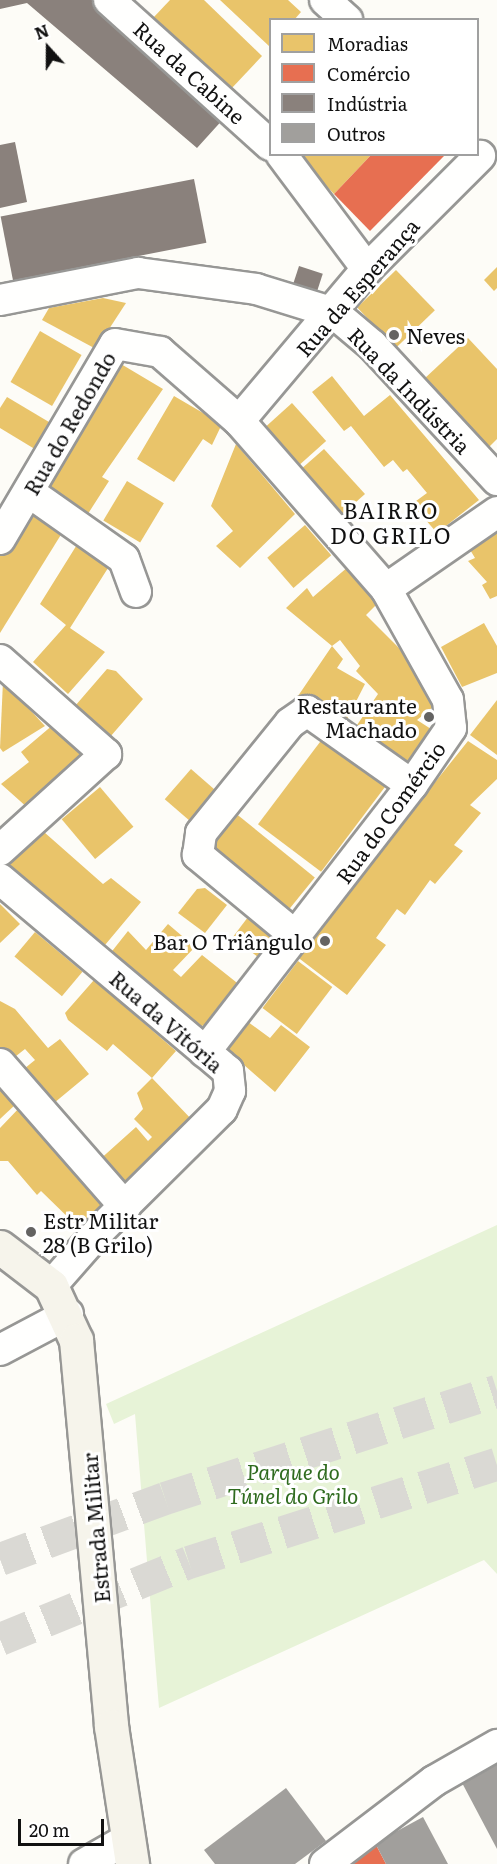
<!DOCTYPE html>
<meta charset="utf-8">
<style>
body{margin:0}
#map{position:relative;width:497px;height:1864px;overflow:hidden;background:#fdfcf7;font-family:Literata,serif}
div>[style]{position:absolute}
[style*='--x']{left:calc(var(--x)*1px);top:calc(var(--y)*1px);width:calc(var(--w)*1px);rotate:calc(var(--a)*1deg)}
.green>*{inset:0;background:#e7f3d7}
.homes>*{inset:0;background:#e9c46a;transform-origin:0 0}
.shops>*{inset:0;background:#e76f51}
.industry>*{inset:0;background:#8a817c;transform-origin:0 0}
.building>*{inset:0;background:#a19f9c}
.highway-tunnel>*{height:33px;margin-top:-16.5px;transform-origin:0;background:repeating-linear-gradient(90deg,#dad9d4 0 33px,transparent 0 49px)}
.roads{filter:drop-shadow(2px 0 #979795) drop-shadow(-2px 0 #979795) drop-shadow(0 2px #979795) drop-shadow(0 -2px #979795)}
.street>*{height:30px;margin:-15px;padding:0 15px;transform-origin:15px;border-radius:15px;background:#fffffe}
.secondary>*{height:33px;margin:-16.5px;padding:0 16.5px;transform-origin:16.5px;border-radius:16.5px;background:#f6f4eb}
.dots>*{width:16px;height:16px;translate:-50% -50%;box-sizing:border-box;border:3px solid #fff;border-radius:50%}
span{translate:-50% -50%;white-space:nowrap;text-align:center;line-height:1.15;-webkit-text-stroke:6px #fff;paint-order:stroke}
.street-label{font-size:21px;color:#111}
.poi-label{font-size:21px;color:#111}
.left{translate:0 -50%;text-align:left}
.right{translate:-100% -50%;text-align:right}
.park-label{font-size:21px;color:#2f6b1f;font-style:italic}
.neighbourhood-label{font-size:22px;color:#111;letter-spacing:1.5px}
.legend{position:absolute;left:269px;top:18px;width:210px;height:138px;box-sizing:border-box;background:#fff;border:2px solid #a0a0a0;margin:0;padding:8px 10px;list-style:none;font-size:18px;color:#111}
.legend li{display:flex;align-items:center;gap:12px;height:30px}
.legend b{width:30px;border:2px solid #a0a0a0}
.north{position:absolute;left:18px;top:18px;width:60px;height:60px;-webkit-text-stroke:4px #fff;paint-order:stroke;rotate:339deg;font-size:16px;font-weight:700;line-height:24px;text-align:center;color:#111}
.north::after{content:'';display:block;margin:auto;width:21px;height:27px;background:#111;clip-path:polygon(50% 0,100% 100%,50% 72%,0 100%)}
.scale{position:absolute;left:18px;top:1819px;width:86px;height:27px;box-sizing:border-box;border:3px solid #111;border-top:0;padding-left:8px;font-size:18px;line-height:21px;white-space:nowrap;color:#111;-webkit-text-stroke:4px #fff;paint-order:stroke}
</style>
<div id="map">
<div class="green">
<div style="clip-path:polygon(497px 1225px,497px 1574px,484px 1560px,159px 1708px,135px 1414px,114px 1424px,106px 1404px)"></div>
</div>
<div class="homes">
<div style="clip-path:polygon(170px 0,204px 0,262px 56px,231px 89px,153px 18px)"></div>
<div style="clip-path:polygon(220px 0,288px 0,301px 12px,294px 20px,270px 20px,269px 46px)"></div>
<div style="clip-path:polygon(304px 154px,372px 154px,334px 194px,300px 158px)"></div>
<div style="clip-path:polygon(497px 267px,497px 288px,494px 291px,484px 280px)"></div>
<div style="left:396px;top:270px;width:56px;height:54px;rotate:46deg"></div>
<div style="clip-path:polygon(103px 298px,126px 303px,96px 349px,42px 320px,49px 308px)"></div>
<div style="left:40px;top:331px;width:48px;height:59px;rotate:30deg"></div>
<div style="clip-path:polygon(468px 338px,497px 369px,497px 439px,489px 447px,424px 379px)"></div>
<div style="clip-path:polygon(121px 364px,163px 389px,102px 477px,109px 481px,84px 520px,39px 491px,115px 365px)"></div>
<div style="clip-path:polygon(332px 376px,364px 416px,390px 395px,479px 500px,437px 533px,412px 504px,427px 493px,407px 469px,403px 472px,393px 460px,384px 467px,351px 426px,344px 431px,312px 392px)"></div>
<div style="clip-path:polygon(174px 396px,222px 424px,212px 445px,203px 439px,174px 482px,137px 459px)"></div>
<div style="clip-path:polygon(7px 397px,54px 425px,38px 451px,0 428px,0 408px)"></div>
<div style="left:292px;top:403px;width:51px;height:38px;rotate:48deg"></div>
<div style="clip-path:polygon(236px 444px,295px 514px,240px 568px,216px 546px,233px 531px,211px 506px)"></div>
<div style="clip-path:polygon(324px 449px,365px 494px,337px 519px,300px 470px)"></div>
<div style="left:127px;top:481px;width:43px;height:46px;rotate:31deg"></div>
<div style="clip-path:polygon(32px 504px,67px 525px,0 633px,0 555px)"></div>
<div style="left:305px;top:525px;width:40px;height:50px;rotate:49deg"></div>
<div style="clip-path:polygon(497px 532px,497px 596px,490px 599px,482px 585px,487px 582px,468px 561px,475px 558px,469px 548px)"></div>
<div style="clip-path:polygon(83px 535px,115px 557px,70px 628px,105px 652px,68px 694px,33px 662px,66px 625px,40px 604px)"></div>
<div style="clip-path:polygon(349px 566px,380px 601px,366px 615px,412px 661px,433px 707px,417px 720px,431px 729px,406px 763px,375px 739px,373px 743px,353px 731px,378px 694px,356px 671px,360px 666px,340px 640px,332px 646px,286px 608px,307px 588px,313px 597px)"></div>
<div style="clip-path:polygon(484px 623px,497px 646px,497px 673px,462px 687px,441px 647px)"></div>
<div style="clip-path:polygon(332px 646px,343px 659px,337px 668px,365px 684px,343px 727px,298px 696px)"></div>
<div style="clip-path:polygon(107px 669px,116px 671px,143px 699px,110px 737px,77px 716px,81px 712px,75px 706px)"></div>
<div style="clip-path:polygon(3px 681px,45px 726px,3px 752px,0 748px)"></div>
<div style="clip-path:polygon(497px 700px,497px 755px,470px 735px)"></div>
<div style="clip-path:polygon(54px 724px,89px 756px,29px 809px,1px 784px,29px 762px,21px 752px)"></div>
<div style="left:323px;top:738px;width:79px;height:108px;rotate:37deg"></div>
<div style="clip-path:polygon(468px 741px,497px 760px,497px 779px,470px 805px,481px 813px,454px 845px,463px 851px,435px 884px,430px 880px,405px 915px,397px 909px,376px 938px,386px 945px,347px 995px,296px 956px)"></div>
<div style="left:191px;top:769px;width:38px;height:40px;rotate:41deg"></div>
<div style="left:100px;top:787px;width:52px;height:50px;rotate:50deg"></div>
<div style="left:234px;top:812px;width:104px;height:46px;rotate:39deg"></div>
<div style="clip-path:polygon(44px 832px,103px 884px,111px 878px,141px 902px,100px 951px,3px 863px)"></div>
<div style="clip-path:polygon(205px 888px,227px 905px,205px 933px,178px 913px,197px 889px)"></div>
<div style="clip-path:polygon(0 904px,20px 924px,0 943px)"></div>
<div style="left:248px;top:917px;width:36px;height:26px;rotate:37deg"></div>
<div style="clip-path:polygon(168px 924px,195px 947px,173px 970px,181px 977px,202px 955px,241px 986px,209px 1024px,194px 1028px,109px 955px,128px 931px,146px 950px)"></div>
<div style="left:35px;top:932px;width:62px;height:32px;rotate:40deg"></div>
<div style="left:298px;top:961px;width:43px;height:59px;rotate:37deg"></div>
<div style="clip-path:polygon(94px 980px,176px 1051px,152px 1078px,195px 1123px,122px 1190px,97px 1162px,136px 1127px,148px 1141px,152px 1137px,134px 1119px,143px 1109px,137px 1093px,152px 1078px,113px 1044px,107px 1051px,68px 1020px,65px 1013px)"></div>
<div style="clip-path:polygon(0 1001px,15px 1009px,48px 1048px,60px 1039px,89px 1074px,48px 1108px,19px 1073px,35px 1060px,25px 1049px,11px 1060px,0 1047px)"></div>
<div style="clip-path:polygon(248px 1022px,270px 1038px,281px 1025px,310px 1047px,275px 1092px,227px 1050px)"></div>
<div style="clip-path:polygon(0 1087px,16px 1104px,0 1119px)"></div>
<div style="clip-path:polygon(21px 1106px,105px 1207px,80px 1229px,41px 1191px,37px 1195px,8px 1161px,0 1161px,0 1128px)"></div>
</div>
<div class="shops">
<div style="clip-path:polygon(372px 154px,444px 156px,370px 231px,334px 194px)"></div>
<div style="clip-path:polygon(375px 1843px,386px 1864px,347px 1864px)"></div>
</div>
<div class="industry">
<div style="clip-path:polygon(0 0,94px 0,226px 116px,197px 148px,27px 3px,0 9px)"></div>
<div style="clip-path:polygon(15px 142px,27px 202px,0 208px,0 145px)"></div>
<div style="left:194px;top:179px;width:65px;height:197px;rotate:79deg"></div>
<div style="left:299px;top:266px;width:25px;height:20px;rotate:18deg"></div>
</div>
<div class="building">
<div style="clip-path:polygon(497px 1758px,497px 1849px,460px 1779px)"></div>
<div style="clip-path:polygon(286px 1788px,326px 1841px,295px 1864px,215px 1864px,204px 1850px)"></div>
<div style="clip-path:polygon(423px 1817px,448px 1864px,386px 1864px,375px 1843px)"></div>
</div>
<div class="highway-tunnel">
<div style="--x:0;--y:1559;--w:176;--a:-20.3"></div>
<div style="--x:165;--y:1498;--w:349;--a:-17.9"></div>
<div style="--x:0;--y:1639;--w:204;--a:-22.2"></div>
<div style="--x:189;--y:1562;--w:323;--a:-17.7"></div>
</div>
<div class="roads">
<div class="street">
<div style="--x:109;--y:0;--w:217;--a:42"></div>
<div style="--x:325;--y:0;--w:30;--a:42"></div>
<div style="--x:281;--y:154;--w:144;--a:53.2"></div>
<div style="--x:0;--y:300;--w:141;--a:-11.1"></div>
<div style="--x:138;--y:273;--w:119;--a:7.7"></div>
<div style="--x:256;--y:289;--w:82;--a:17.1"></div>
<div style="--x:334;--y:313;--w:50;--a:40.1"></div>
<div style="--x:372;--y:345;--w:184;--a:47.2"></div>
<div style="--x:239;--y:421;--w:199;--a:-49.9"></div>
<div style="--x:367;--y:269;--w:160;--a:-45"></div>
<div style="--x:29;--y:492;--w:116;--a:35.2"></div>
<div style="--x:124;--y:559;--w:35;--a:70"></div>
<div style="--x:0;--y:539;--w:226;--a:-59.5"></div>
<div style="--x:115;--y:344;--w:46;--a:10.1"></div>
<div style="--x:160;--y:352;--w:105;--a:41.1"></div>
<div style="--x:239;--y:421;--w:223;--a:48.8"></div>
<div style="--x:386;--y:589;--w:127;--a:60.8"></div>
<div style="--x:448;--y:700;--w:28;--a:84"></div>
<div style="--x:451;--y:728;--w:69;--a:124.4"></div>
<div style="--x:412;--y:785;--w:338;--a:127.8"></div>
<div style="--x:386;--y:589;--w:135;--a:-34.7"></div>
<div style="--x:0;--y:660;--w:142;--a:41.6"></div>
<div style="--x:106;--y:754;--w:143;--a:137.8"></div>
<div style="--x:0;--y:879;--w:298;--a:40.1"></div>
<div style="--x:228;--y:1071;--w:20;--a:84"></div>
<div style="--x:230;--y:1091;--w:20;--a:114"></div>
<div style="--x:222;--y:1109;--w:172;--a:135.2"></div>
<div style="--x:100;--y:1230;--w:74;--a:131.2"></div>
<div style="--x:297;--y:937;--w:129;--a:-140.4"></div>
<div style="--x:198;--y:855;--w:22;--a:-82"></div>
<div style="--x:201;--y:833;--w:141;--a:-51"></div>
<div style="--x:290;--y:723;--w:21;--a:-35"></div>
<div style="--x:307;--y:711;--w:128;--a:35.2"></div>
<div style="--x:0;--y:1064;--w:190;--a:48.8"></div>
<div style="--x:0;--y:1350;--w:77;--a:-27.9"></div>
<div style="--x:84;--y:1864;--w:48;--a:-29.7"></div>
<div style="--x:325;--y:1864;--w:137;--a:-37.3"></div>
<div style="--x:434;--y:1781;--w:73;--a:-29.7"></div>
</div>
<div class="secondary">
<div style="--x:0;--y:1247;--w:64;--a:37.4"></div>
<div style="--x:51;--y:1286;--w:60;--a:65.2"></div>
<div style="--x:76;--y:1340;--w:388;--a:84.8"></div>
<div style="--x:111;--y:1726;--w:140;--a:81.3"></div>
</div>
</div>
<div class="dots">
<div style="left:394px;top:335px;background:#646362"></div>
<div style="left:429px;top:717px;background:#646362"></div>
<div style="left:325px;top:941px;background:#646362"></div>
<div style="left:31px;top:1232px;background:#646362"></div>
</div>
<div class="street-label">
<span style="left:190px;top:72px;rotate:42deg">Rua da Cabine</span>
<span style="left:357px;top:287px;rotate:-49deg">Rua da Esperança</span>
<span style="left:410px;top:390px;rotate:46deg">Rua da Indústria</span>
<span style="left:69px;top:423px;rotate:-60deg">Rua do Redondo</span>
<span style="left:390px;top:812px;rotate:-54deg">Rua do Comércio</span>
<span style="left:167px;top:1021px;rotate:41deg">Rua da Vitória</span>
<span style="left:95px;top:1528px;rotate:-95deg">Estrada Militar</span>
</div>
<div class="poi-label">
<span class="left" style="left:406px;top:335px">Neves</span>
<span class="right" style="left:417px;top:717px">Restaurante<br>Machado</span>
<span class="right" style="left:313px;top:941px">Bar O Triângulo</span>
<span class="left" style="left:43px;top:1232px">Estr Militar<br>28 (B Grilo)</span>
</div>
<div class="park-label">
<span style="left:293px;top:1483px">Parque do<br>Túnel do Grilo</span>
</div>
<div class="neighbourhood-label">
<span style="left:391px;top:522px">BAIRRO<br>DO GRILO</span>
</div>
<ul class="legend">
<li><b style="height:16px;background:#e9c46a"></b>Moradias</li>
<li><b style="height:16px;background:#e76f51"></b>Comércio</li>
<li><b style="height:16px;background:#8a817c"></b>Indústria</li>
<li><b style="height:16px;background:#a19f9c"></b>Outros</li>
</ul>
<div class="north">N</div>
<div class="scale">20 m</div>
</div>
